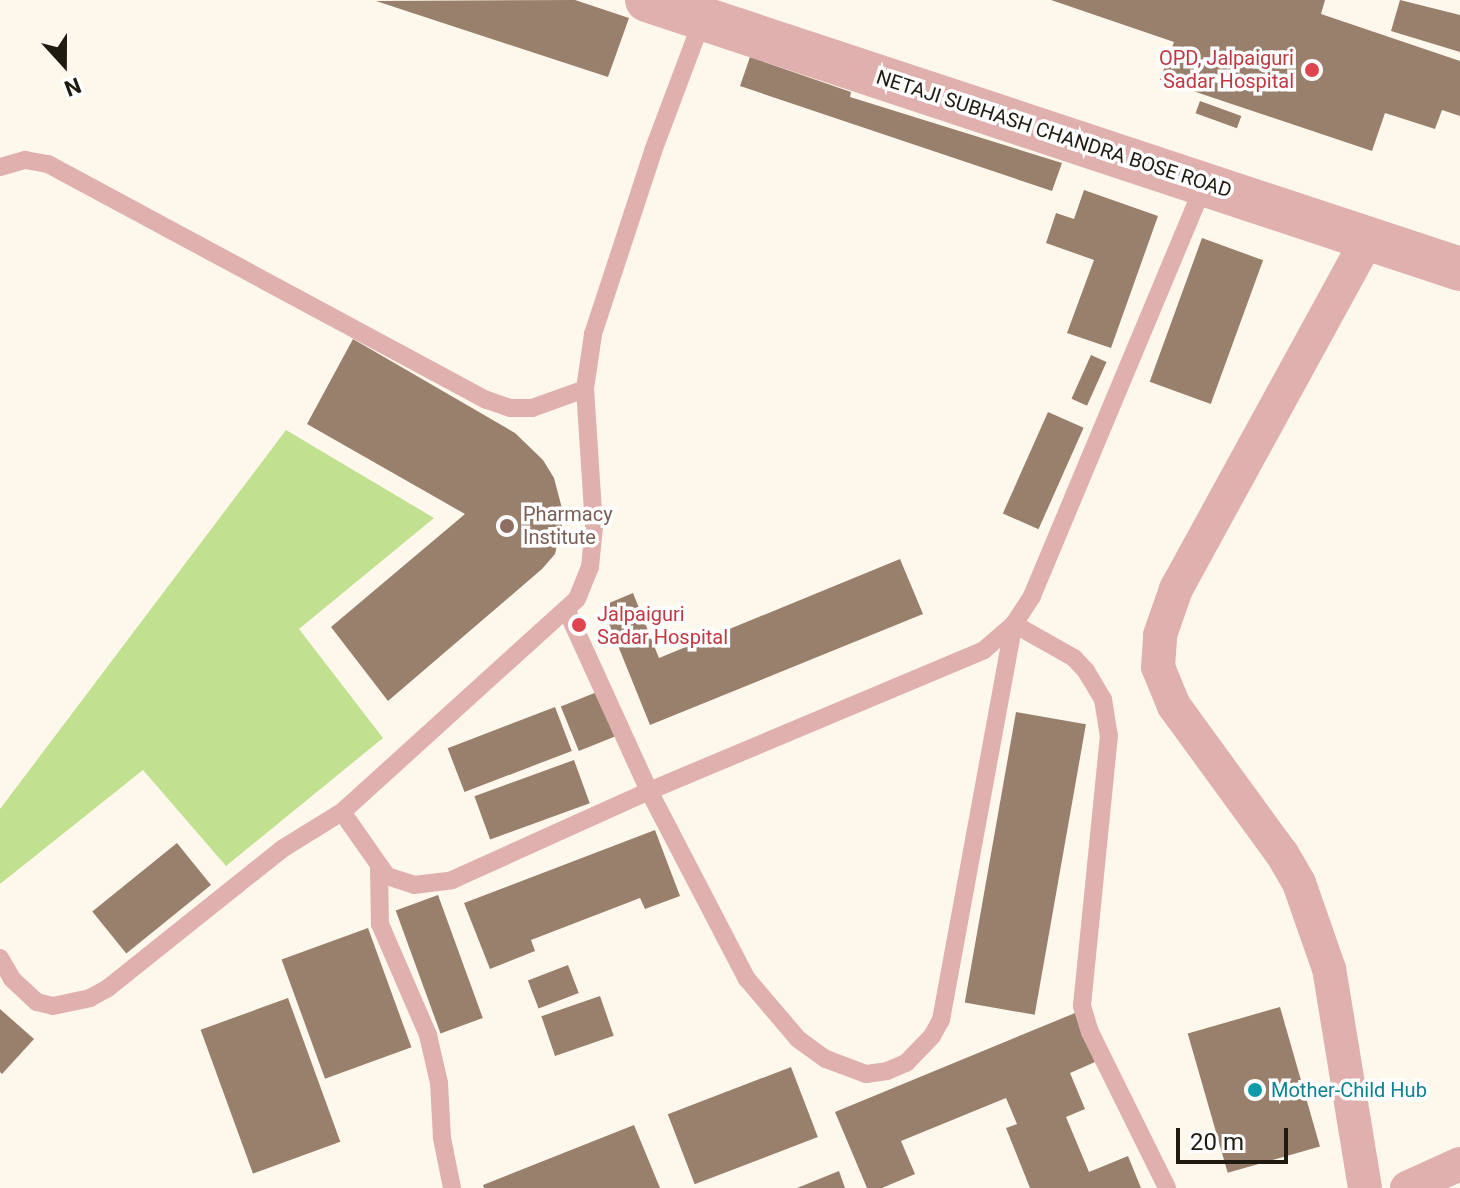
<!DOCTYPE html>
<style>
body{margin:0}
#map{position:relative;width:1460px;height:1188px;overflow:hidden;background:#fef8ec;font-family:Roboto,sans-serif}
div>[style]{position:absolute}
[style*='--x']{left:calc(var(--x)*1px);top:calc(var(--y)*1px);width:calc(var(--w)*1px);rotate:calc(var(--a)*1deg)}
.green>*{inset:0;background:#c1e190}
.building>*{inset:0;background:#99806c;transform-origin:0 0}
.service>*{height:18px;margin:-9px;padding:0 9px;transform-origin:9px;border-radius:9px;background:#e0b0ae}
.minor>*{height:34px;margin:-17px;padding:0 17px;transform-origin:17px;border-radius:17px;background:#e0b0ae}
.tertiary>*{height:44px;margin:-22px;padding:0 22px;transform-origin:22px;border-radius:22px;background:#e0b0ae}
.dots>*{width:22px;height:22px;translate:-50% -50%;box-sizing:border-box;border:4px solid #fff;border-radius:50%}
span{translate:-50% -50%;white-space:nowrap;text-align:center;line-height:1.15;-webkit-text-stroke:7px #fff;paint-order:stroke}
.health-label{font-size:20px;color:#be3a42}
.right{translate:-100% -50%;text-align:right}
.left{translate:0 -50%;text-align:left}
.street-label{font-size:20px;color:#201b10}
.education-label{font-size:20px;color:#785e54}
.culture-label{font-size:20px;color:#0d838f}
.north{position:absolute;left:24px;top:24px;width:80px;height:80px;-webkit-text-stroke:6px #fff;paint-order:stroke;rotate:159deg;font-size:22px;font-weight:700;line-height:32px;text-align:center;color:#201b10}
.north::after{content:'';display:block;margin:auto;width:28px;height:36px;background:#201b10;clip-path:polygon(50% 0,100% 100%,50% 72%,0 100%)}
.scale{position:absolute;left:1176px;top:1128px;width:112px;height:36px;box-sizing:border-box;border:4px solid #201b10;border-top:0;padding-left:10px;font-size:24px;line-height:28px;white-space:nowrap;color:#201b10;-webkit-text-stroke:6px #fff;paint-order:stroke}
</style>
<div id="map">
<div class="green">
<div style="clip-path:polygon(286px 430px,434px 518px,299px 629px,383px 738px,226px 866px,143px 770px,0 884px,0 809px)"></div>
</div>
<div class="building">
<div style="clip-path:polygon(575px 0,629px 18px,608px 77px,376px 1px)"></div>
<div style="clip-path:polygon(1051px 0,1325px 0,1321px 14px,1460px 61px,1460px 116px,1442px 110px,1435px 129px,1385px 113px,1372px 151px,1160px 80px,1174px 42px)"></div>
<div style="clip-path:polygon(1400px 0,1460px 15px,1460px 52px,1391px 31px)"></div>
<div style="clip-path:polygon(750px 57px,851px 92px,850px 97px,1062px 163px,1052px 191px,740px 86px)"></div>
<div style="left:1200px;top:101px;width:44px;height:13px;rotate:20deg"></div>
<div style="clip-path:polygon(1084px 190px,1158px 216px,1111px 348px,1067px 333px,1094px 260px,1046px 243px,1056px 213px,1074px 219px)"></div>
<div style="left:1202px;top:238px;width:65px;height:153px;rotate:20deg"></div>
<div style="clip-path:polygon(353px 339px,515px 433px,543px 460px,554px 478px,564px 516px,555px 554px,542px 569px,388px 701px,331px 627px,465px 514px,307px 424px)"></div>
<div style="left:1091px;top:355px;width:17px;height:48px;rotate:24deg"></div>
<div style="left:1048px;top:412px;width:39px;height:111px;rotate:24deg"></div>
<div style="clip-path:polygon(900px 559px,923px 614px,650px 725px,602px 606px,633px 593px,659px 658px)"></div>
<div style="left:597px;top:692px;width:48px;height:39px;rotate:68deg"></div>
<div style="left:555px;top:707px;width:47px;height:115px;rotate:69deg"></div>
<div style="left:1016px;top:712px;width:71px;height:295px;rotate:10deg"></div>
<div style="left:574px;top:760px;width:46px;height:106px;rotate:70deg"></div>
<div style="clip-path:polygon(655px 830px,680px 896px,645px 909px,640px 898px,531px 940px,535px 951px,490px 969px,464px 903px)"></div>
<div style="left:177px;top:843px;width:54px;height:109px;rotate:51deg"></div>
<div style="left:438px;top:895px;width:131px;height:45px;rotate:70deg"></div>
<div style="left:368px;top:928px;width:127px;height:92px;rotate:70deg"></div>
<div style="left:568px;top:965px;width:30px;height:43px;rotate:69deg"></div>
<div style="left:600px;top:996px;width:42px;height:62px;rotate:71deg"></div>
<div style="left:288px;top:998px;width:153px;height:93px;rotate:70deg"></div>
<div style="left:1280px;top:1007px;width:145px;height:96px;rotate:74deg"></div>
<div style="clip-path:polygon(0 1009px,34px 1039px,2px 1074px,0 1072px)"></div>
<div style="clip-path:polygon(1075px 1013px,1095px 1062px,1070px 1073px,1085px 1109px,1066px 1117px,1089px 1172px,1128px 1156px,1141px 1188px,1030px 1188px,1006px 1128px,1017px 1124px,1006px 1098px,901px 1141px,915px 1174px,882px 1188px,867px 1188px,835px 1112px)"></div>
<div style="left:791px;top:1067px;width:75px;height:132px;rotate:69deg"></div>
<div style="clip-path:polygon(634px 1125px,660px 1188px,484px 1188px,483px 1185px)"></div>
<div style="clip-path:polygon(839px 1171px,845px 1188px,797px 1188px)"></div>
</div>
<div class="service">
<div style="--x:0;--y:167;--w:26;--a:-16"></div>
<div style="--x:25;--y:160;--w:23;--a:10"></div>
<div style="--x:48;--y:164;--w:498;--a:28.3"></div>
<div style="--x:487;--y:400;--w:24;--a:19"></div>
<div style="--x:510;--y:408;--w:22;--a:0"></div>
<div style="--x:532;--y:408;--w:56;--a:-19.7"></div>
<div style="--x:585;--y:389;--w:56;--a:-81.7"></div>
<div style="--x:593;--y:334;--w:193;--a:-71.8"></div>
<div style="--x:653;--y:151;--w:142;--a:-69.4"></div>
<div style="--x:567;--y:611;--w:198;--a:65.5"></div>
<div style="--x:649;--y:791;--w:212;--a:62.5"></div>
<div style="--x:747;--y:979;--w:79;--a:49.6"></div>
<div style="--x:798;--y:1039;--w:34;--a:36"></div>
<div style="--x:826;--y:1059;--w:43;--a:20.6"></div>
<div style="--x:866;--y:1074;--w:21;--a:-8"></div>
<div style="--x:887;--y:1071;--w:21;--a:-23"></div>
<div style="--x:906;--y:1063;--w:37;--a:-46"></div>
<div style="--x:932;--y:1036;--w:18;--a:-61"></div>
<div style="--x:941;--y:1020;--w:403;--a:-79.6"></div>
<div style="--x:1014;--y:624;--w:69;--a:29.5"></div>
<div style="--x:1074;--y:658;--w:18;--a:47"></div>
<div style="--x:1086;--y:671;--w:33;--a:59"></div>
<div style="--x:1103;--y:699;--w:36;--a:81"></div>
<div style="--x:1109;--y:735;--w:272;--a:95.7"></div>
<div style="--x:1082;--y:1006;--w:27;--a:73"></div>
<div style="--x:1090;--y:1032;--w:174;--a:63.7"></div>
<div style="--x:342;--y:812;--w:317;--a:-42.2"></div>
<div style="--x:577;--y:599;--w:35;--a:-68"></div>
<div style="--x:590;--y:567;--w:40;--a:-84.3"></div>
<div style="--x:594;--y:527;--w:138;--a:-93.7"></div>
<div style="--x:379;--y:868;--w:56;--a:89"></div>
<div style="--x:380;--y:924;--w:121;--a:66.6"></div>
<div style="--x:428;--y:1035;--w:49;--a:77.1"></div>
<div style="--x:439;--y:1083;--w:55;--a:86.9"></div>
<div style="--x:442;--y:1138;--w:51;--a:78.7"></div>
<div style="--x:0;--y:958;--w:24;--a:60"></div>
<div style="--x:12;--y:979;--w:34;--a:43"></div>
<div style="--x:37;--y:1002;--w:16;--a:14"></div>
<div style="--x:53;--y:1006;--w:38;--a:-12"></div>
<div style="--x:90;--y:998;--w:21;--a:-29"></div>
<div style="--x:108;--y:988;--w:223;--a:-38.6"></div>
<div style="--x:282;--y:849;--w:70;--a:-31.7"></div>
<div style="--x:342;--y:812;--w:78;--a:54.9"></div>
<div style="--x:387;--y:876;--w:28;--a:18"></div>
<div style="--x:414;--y:885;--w:38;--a:-7"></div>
<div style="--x:452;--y:880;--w:216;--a:-24.3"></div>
<div style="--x:649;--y:791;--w:363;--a:-22.8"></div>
<div style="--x:984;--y:650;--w:40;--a:-41"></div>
<div style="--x:1014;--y:624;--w:33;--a:-57"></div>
<div style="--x:1032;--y:596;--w:446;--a:-67.3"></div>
</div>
<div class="minor">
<div style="--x:1365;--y:1188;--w:222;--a:-99.3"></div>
<div style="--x:1329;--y:969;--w:91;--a:-109.2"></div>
<div style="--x:1299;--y:883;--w:34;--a:-120"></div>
<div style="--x:1282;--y:854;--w:183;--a:-126.1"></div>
<div style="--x:1174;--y:706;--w:42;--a:-112.3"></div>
<div style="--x:1158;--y:667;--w:32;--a:-86"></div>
<div style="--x:1160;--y:635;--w:49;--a:-70.8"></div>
<div style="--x:1176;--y:589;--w:400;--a:-61.3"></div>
<div style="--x:1407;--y:1188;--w:58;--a:-24.4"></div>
</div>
<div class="tertiary">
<div style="--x:647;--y:0;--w:856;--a:18.31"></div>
</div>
<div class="dots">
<div style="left:1312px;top:70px;background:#e0444e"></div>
<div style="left:507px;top:526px;background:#8d6e63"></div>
<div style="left:579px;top:625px;background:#e0444e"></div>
<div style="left:1255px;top:1090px;background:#0f9aa8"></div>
</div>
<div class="health-label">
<span class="right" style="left:1294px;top:70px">OPD, Jalpaiguri<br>Sadar Hospital</span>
<span class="left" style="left:597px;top:626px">Jalpaiguri<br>Sadar Hospital</span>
</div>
<div class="street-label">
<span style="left:1054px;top:134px;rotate:18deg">NETAJI SUBHASH CHANDRA BOSE ROAD</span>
</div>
<div class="education-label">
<span class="left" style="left:523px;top:526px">Pharmacy<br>Institute</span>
</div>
<div class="culture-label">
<span class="left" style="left:1271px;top:1090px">Mother-Child Hub</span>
</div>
<div class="north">N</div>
<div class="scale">20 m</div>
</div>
